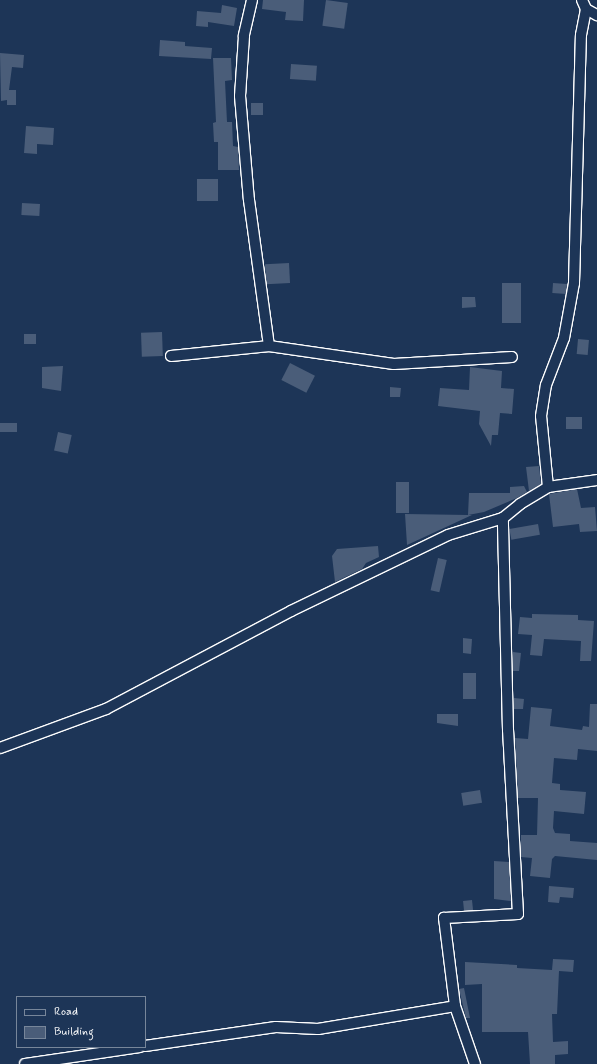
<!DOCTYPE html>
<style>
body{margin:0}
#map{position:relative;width:597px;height:1064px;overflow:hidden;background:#1d3557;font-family:Mynerve,sans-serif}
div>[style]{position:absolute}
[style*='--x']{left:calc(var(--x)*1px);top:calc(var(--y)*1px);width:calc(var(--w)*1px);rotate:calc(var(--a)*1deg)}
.building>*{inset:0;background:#4a5d79;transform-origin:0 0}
.roads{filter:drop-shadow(1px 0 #fff) drop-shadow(-1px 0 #fff) drop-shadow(0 1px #fff) drop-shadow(0 -1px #fff)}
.minor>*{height:10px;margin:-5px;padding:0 5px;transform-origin:5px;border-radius:5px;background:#1d3557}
span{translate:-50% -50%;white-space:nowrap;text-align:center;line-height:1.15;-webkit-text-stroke:4px #1d3557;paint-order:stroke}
.legend{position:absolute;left:16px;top:996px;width:130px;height:52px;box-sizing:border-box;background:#1d3557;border:1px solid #77869a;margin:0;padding:5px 7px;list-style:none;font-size:12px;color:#fff}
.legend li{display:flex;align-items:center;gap:8px;height:20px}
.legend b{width:20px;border:1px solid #77869a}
</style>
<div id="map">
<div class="building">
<div style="clip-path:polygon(263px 0,304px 0,303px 21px,285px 20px,286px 12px,262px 9px)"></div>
<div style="left:326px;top:0;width:22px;height:26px;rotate:8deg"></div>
<div style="clip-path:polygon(222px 5px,237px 8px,234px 26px,208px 22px,208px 27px,196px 26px,197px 11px,221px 13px)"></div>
<div style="clip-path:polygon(160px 40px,185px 42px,185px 46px,212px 48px,211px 59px,159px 56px)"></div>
<div style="clip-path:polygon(0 53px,24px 55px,23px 68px,12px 67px,9px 90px,16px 90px,16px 105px,7px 105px,7px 100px,1px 101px)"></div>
<div style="clip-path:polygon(213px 58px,231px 58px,232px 80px,225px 81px,227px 122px,232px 122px,233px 146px,238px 147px,239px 170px,218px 170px,218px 142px,214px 142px,213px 123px,216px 122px)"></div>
<div style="left:291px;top:64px;width:26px;height:15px;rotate:4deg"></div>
<div style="left:251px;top:103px;width:12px;height:12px"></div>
<div style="clip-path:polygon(26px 126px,54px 128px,53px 145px,37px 144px,37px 154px,24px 153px)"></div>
<div style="left:197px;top:179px;width:21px;height:22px"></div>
<div style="left:22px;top:203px;width:18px;height:12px;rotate:3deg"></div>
<div style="left:289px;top:263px;width:20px;height:24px;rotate:87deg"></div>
<div style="left:502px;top:283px;width:19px;height:40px"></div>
<div style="left:553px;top:283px;width:14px;height:10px;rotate:4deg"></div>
<div style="clip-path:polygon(462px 297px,475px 297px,476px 307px,462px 308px)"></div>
<div style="left:162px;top:332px;width:24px;height:21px;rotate:88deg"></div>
<div style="left:24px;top:334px;width:12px;height:10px"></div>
<div style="left:578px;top:339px;width:11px;height:15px;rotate:5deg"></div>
<div style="left:290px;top:363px;width:28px;height:19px;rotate:27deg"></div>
<div style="clip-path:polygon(63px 366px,61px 391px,42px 388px,42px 367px)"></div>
<div style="clip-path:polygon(470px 367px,502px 371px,501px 388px,514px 389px,512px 414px,500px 413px,498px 435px,492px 435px,491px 446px,479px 424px,480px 411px,438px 406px,440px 388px,469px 390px)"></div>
<div style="clip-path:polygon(390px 387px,401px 388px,400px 397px,390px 397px)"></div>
<div style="left:582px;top:417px;width:12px;height:16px;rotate:90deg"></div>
<div style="left:0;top:423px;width:17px;height:9px"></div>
<div style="left:58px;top:432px;width:14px;height:19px;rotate:12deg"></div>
<div style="clip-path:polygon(539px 466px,541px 484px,529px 491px,526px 467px)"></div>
<div style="left:396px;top:482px;width:13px;height:31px"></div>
<div style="clip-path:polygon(524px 486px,527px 492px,517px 498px,484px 512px,468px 515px,472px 515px,407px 545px,405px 514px,468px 515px,469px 493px,510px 493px,510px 487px)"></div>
<div style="clip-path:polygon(577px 489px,581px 508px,595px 507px,597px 531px,580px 532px,579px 524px,553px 527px,549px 494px)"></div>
<div style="left:538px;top:524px;width:11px;height:29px;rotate:80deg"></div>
<div style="clip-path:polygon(378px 546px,379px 557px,366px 563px,362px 569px,335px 582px,332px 556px,337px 549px)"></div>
<div style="left:438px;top:558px;width:9px;height:33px;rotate:13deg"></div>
<div style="clip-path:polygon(532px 614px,578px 615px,578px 620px,594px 621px,591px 661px,580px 661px,581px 641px,544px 639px,542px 656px,530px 655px,532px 635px,518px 634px,520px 617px,532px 618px)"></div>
<div style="clip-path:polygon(463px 638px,472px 639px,471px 654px,463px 653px)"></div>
<div style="clip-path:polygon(513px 652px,521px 653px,519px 671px,513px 671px)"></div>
<div style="left:463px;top:673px;width:13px;height:26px"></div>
<div style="clip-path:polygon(514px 698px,524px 699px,523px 709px,514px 709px)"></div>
<div style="clip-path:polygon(590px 704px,597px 704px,597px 751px,578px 749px,577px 760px,554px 758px,552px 783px,560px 784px,560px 790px,586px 792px,584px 814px,554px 811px,553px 828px,555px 833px,570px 834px,570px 841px,597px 843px,597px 860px,555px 856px,552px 859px,550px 878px,530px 876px,532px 858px,521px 857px,521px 835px,537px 835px,538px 798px,518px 798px,515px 738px,528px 739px,531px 707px,552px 709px,550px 726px,582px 730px,583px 726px,589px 727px)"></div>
<div style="clip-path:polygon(437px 714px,458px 714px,458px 726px,437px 723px)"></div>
<div style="left:480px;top:790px;width:13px;height:19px;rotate:81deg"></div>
<div style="clip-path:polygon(494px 861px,509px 862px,511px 901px,494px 899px)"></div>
<div style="clip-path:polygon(549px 886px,574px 888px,573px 898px,560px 897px,559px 903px,548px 902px)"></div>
<div style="left:472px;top:900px;width:10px;height:9px;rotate:84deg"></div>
<div style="clip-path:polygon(553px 959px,574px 960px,573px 972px,559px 971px,557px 1014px,552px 1014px,553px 1042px,568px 1041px,568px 1054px,555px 1055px,555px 1064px,530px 1064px,528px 1032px,482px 1032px,482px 984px,465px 985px,465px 962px,517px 965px,517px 968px,552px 970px)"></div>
<div style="clip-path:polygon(464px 988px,470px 1018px,466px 1018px,459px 989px)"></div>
</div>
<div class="roads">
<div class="minor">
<div style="--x:252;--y:0;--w:37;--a:103"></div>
<div style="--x:244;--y:36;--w:60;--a:93.8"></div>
<div style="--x:240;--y:96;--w:104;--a:85.1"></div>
<div style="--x:249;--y:200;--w:147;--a:82.2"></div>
<div style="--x:582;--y:0;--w:10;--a:66"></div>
<div style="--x:586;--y:9;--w:13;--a:29"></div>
<div style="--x:171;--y:356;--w:99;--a:-5.8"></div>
<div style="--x:269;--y:346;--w:126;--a:8.2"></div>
<div style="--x:394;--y:364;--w:118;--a:-3.4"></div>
<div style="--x:548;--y:487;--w:71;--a:-95.6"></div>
<div style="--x:541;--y:416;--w:31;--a:-81"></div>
<div style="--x:546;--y:385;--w:50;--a:-69"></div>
<div style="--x:564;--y:338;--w:56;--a:-79.7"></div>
<div style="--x:574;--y:283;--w:248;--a:-88.4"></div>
<div style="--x:581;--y:35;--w:26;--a:-79"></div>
<div style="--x:0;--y:748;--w:113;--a:-20.2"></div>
<div style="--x:106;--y:709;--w:209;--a:-27.9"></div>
<div style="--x:291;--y:611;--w:174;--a:-25.8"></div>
<div style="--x:448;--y:535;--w:58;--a:-17.2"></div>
<div style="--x:503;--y:518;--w:22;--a:-39"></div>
<div style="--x:520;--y:504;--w:33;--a:-31"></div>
<div style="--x:548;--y:487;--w:49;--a:-8.1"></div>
<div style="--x:455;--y:1006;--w:61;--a:71"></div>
<div style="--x:145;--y:1046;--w:132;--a:-8.3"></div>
<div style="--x:276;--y:1027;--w:42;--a:2.7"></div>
<div style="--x:318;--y:1029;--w:139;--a:-9.5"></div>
<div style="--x:455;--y:1006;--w:89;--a:-97.1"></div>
<div style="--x:444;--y:918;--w:74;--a:-3.1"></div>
<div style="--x:518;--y:914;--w:184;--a:-93.1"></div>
<div style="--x:508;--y:730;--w:212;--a:-91.4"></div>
<div style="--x:25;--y:1064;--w:116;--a:-8.4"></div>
</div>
</div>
<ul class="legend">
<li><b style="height:5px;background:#1d3557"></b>Road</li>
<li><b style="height:11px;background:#4a5d79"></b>Building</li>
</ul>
</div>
